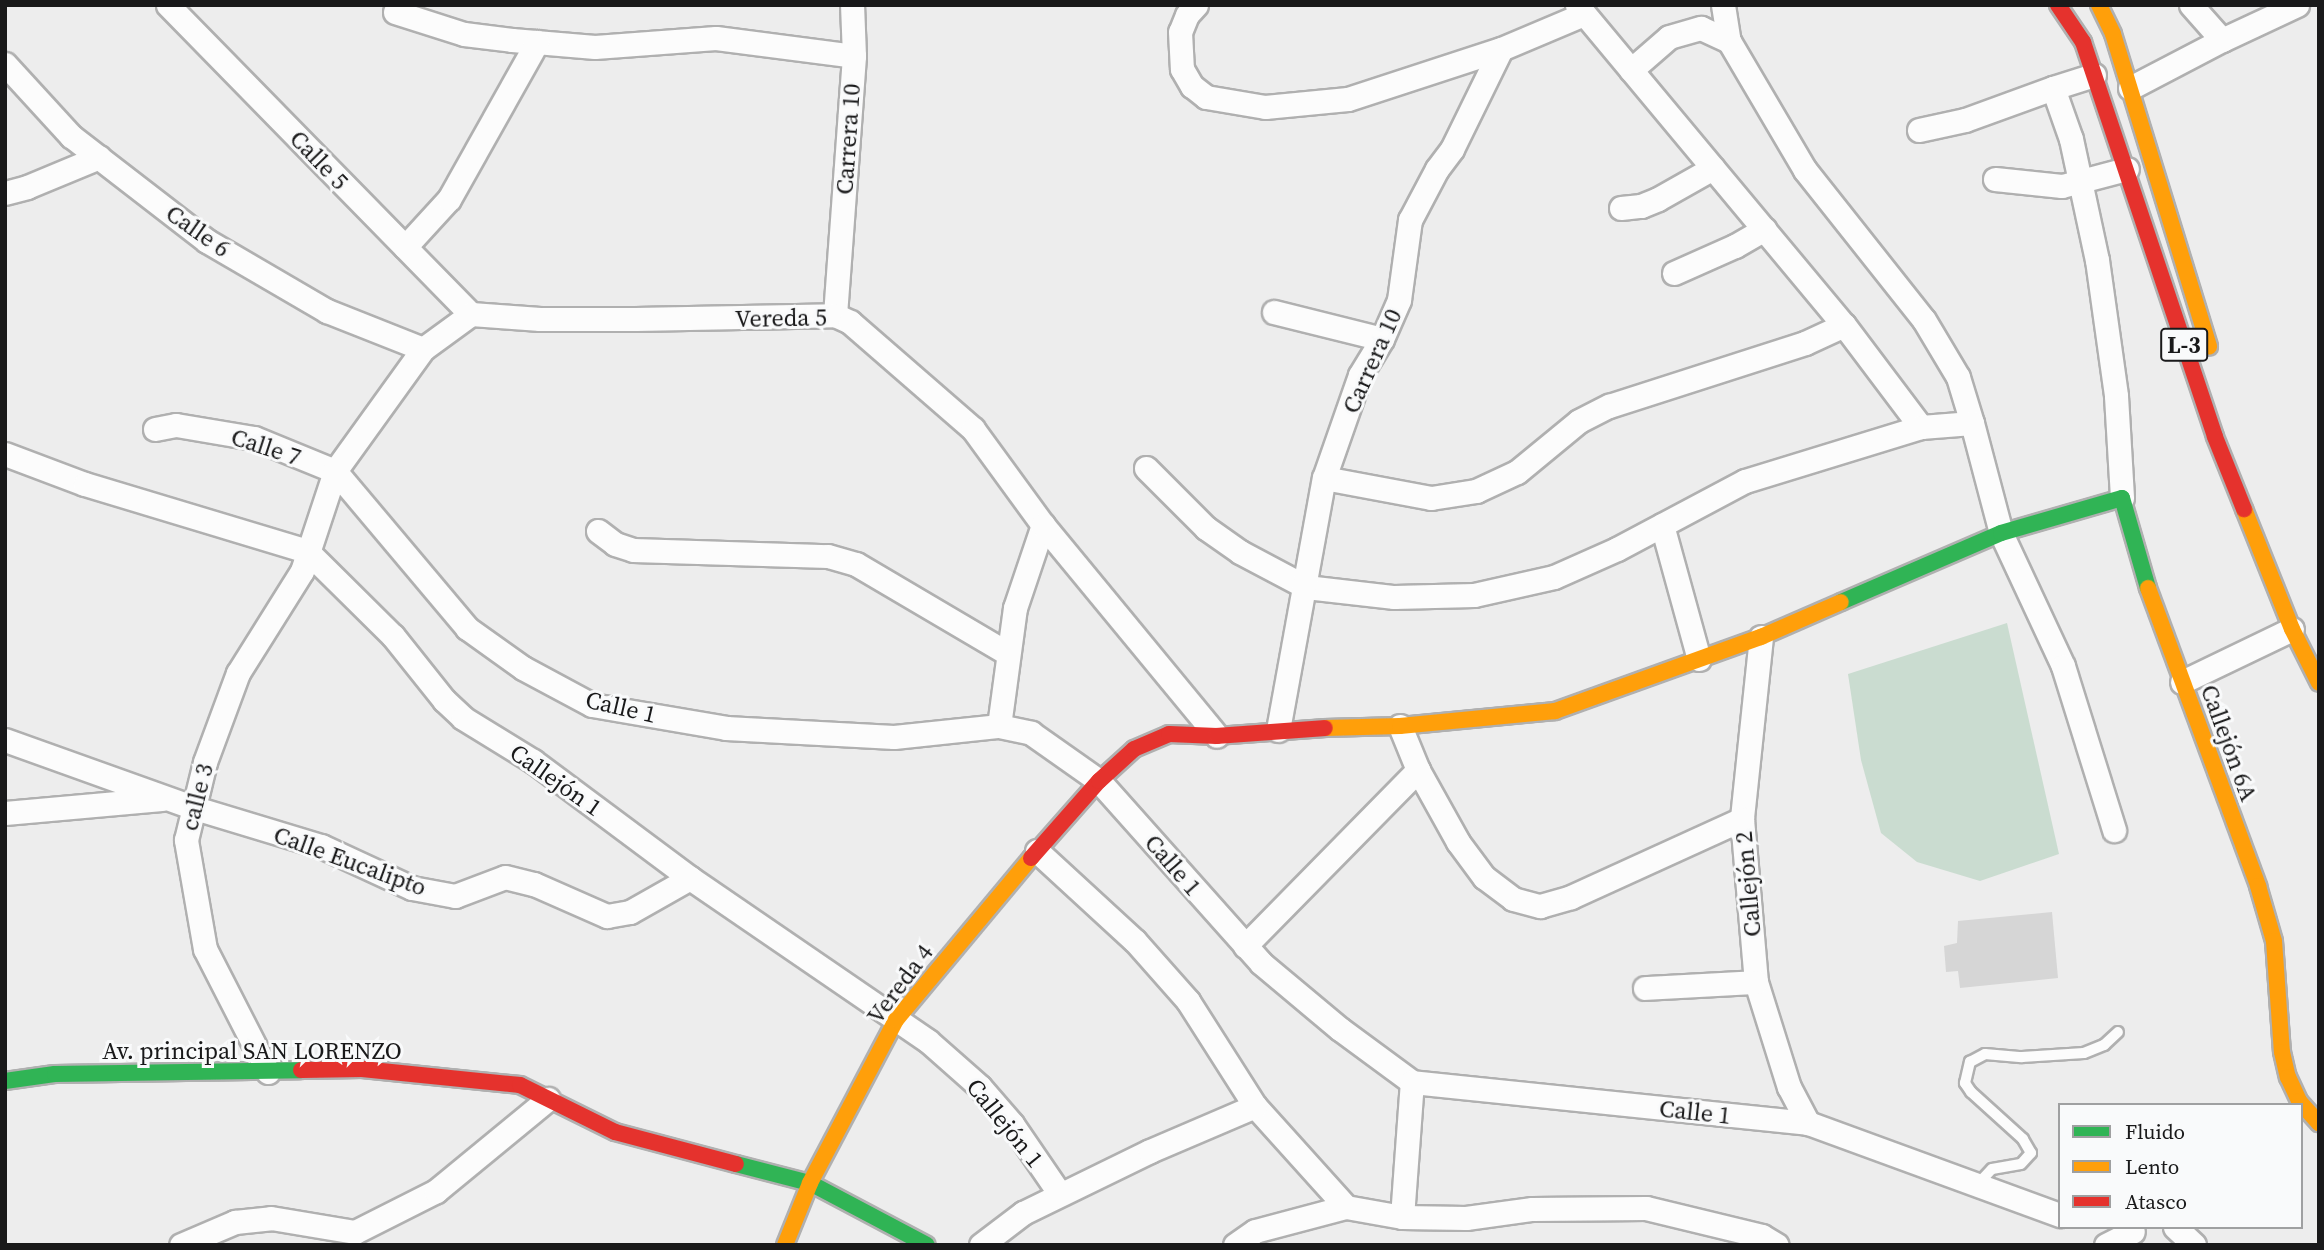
<!DOCTYPE html>
<meta charset="utf-8">
<style>
body{margin:0}
#map{position:relative;width:2324px;height:1250px;overflow:hidden;background:#ededed;font-family:"Source Serif 4",serif}
div>[style]{position:absolute}
[style*='--x']{left:calc(var(--x)*1px);top:calc(var(--y)*1px);width:calc(var(--w)*1px);rotate:calc(var(--a)*1deg)}
.green>*{inset:0;background:#cadcd0}
.building>*{inset:0;background:#d6d6d6}
.roads{filter:drop-shadow(2px 0 #b0b0b0) drop-shadow(-2px 0 #b0b0b0) drop-shadow(0 2px #b0b0b0) drop-shadow(0 -2px #b0b0b0)}
.lane>*{height:10px;margin:-5px;padding:0 5px;transform-origin:5px;border-radius:5px;background:#fcfcfc}
.street>*{height:23px;margin:-11.5px;padding:0 11.5px;transform-origin:11.5px;border-radius:11.5px;background:#fcfcfc}
.fast>*{height:16px;margin:-8px;padding:0 8px;transform-origin:8px;border-radius:8px;background:#30b455}
.slow>*{height:16px;margin:-8px;padding:0 8px;transform-origin:8px;border-radius:8px;background:#ff9f0a}
.jam>*{height:16px;margin:-8px;padding:0 8px;transform-origin:8px;border-radius:8px;background:#e5322d}
span{translate:-50% -50%;white-space:nowrap;text-align:center;line-height:1.15;-webkit-text-stroke:6px #f9fafb;paint-order:stroke}
.shield-label span{padding:2px 5px;background:#f9fafb;border:2px solid;border-radius:5px;-webkit-text-stroke-width:0}
.shield-label{font-size:23px;color:#19191a;font-weight:700}
.street-label{font-size:24px;color:#19191a}
.frame{position:absolute;inset:0;border:7px solid #19191a;pointer-events:none}
.legend{position:absolute;left:2058px;top:1103px;width:245px;height:126px;box-sizing:border-box;background:#f9fafb;border:2px solid #9fa0a1;margin:0;padding:9px 12px;list-style:none;font-size:21px;color:#19191a}
.legend li{display:flex;align-items:center;gap:14px;height:35px}
.legend b{width:35px;border:2px solid #9fa0a1}
</style>
<div id="map">
<div class="green">
<div style="clip-path:polygon(2007px 623px,2059px 854px,1980px 881px,1917px 862px,1881px 833px,1861px 760px,1848px 674px)"></div>
</div>
<div class="building">
<div style="clip-path:polygon(2052px 912px,2058px 978px,1960px 988px,1958px 971px,1946px 972px,1944px 946px,1957px 943px,1958px 921px)"></div>
</div>
<div class="roads">
<div class="lane">
<div style="--x:1977;--y:1185;--w:22;--a:-47"></div>
<div style="--x:1992;--y:1169;--w:29;--a:-10"></div>
<div style="--x:2021;--y:1164;--w:15;--a:-48"></div>
<div style="--x:2031;--y:1153;--w:16;--a:-120"></div>
<div style="--x:2023;--y:1139;--w:70;--a:-137.9"></div>
<div style="--x:1971;--y:1092;--w:11;--a:-124"></div>
<div style="--x:1965;--y:1083;--w:22;--a:-77"></div>
<div style="--x:1970;--y:1062;--w:17;--a:-28"></div>
<div style="--x:1985;--y:1054;--w:37;--a:5"></div>
<div style="--x:2022;--y:1057;--w:62;--a:-3.7"></div>
<div style="--x:2084;--y:1053;--w:22;--a:-22"></div>
<div style="--x:2104;--y:1045;--w:19;--a:-43"></div>
</div>
<div class="street">
<div style="--x:168;--y:5;--w:433;--a:45.6"></div>
<div style="--x:1196;--y:5;--w:13;--a:132"></div>
<div style="--x:1187;--y:15;--w:18;--a:112"></div>
<div style="--x:1180;--y:32;--w:37;--a:87"></div>
<div style="--x:1182;--y:69;--w:20;--a:60"></div>
<div style="--x:1192;--y:86;--w:18;--a:38"></div>
<div style="--x:1206;--y:97;--w:60;--a:9.6"></div>
<div style="--x:1265;--y:107;--w:83;--a:-5.5"></div>
<div style="--x:1348;--y:99;--w:161;--a:-18.1"></div>
<div style="--x:1501;--y:49;--w:90;--a:-22.9"></div>
<div style="--x:1577;--y:5;--w:417;--a:50.2"></div>
<div style="--x:1844;--y:325;--w:128;--a:53"></div>
<div style="--x:1723;--y:5;--w:36;--a:81"></div>
<div style="--x:2191;--y:5;--w:47;--a:48.5"></div>
<div style="--x:2222;--y:40;--w:83;--a:-25"></div>
<div style="--x:395;--y:12;--w:72;--a:17.7"></div>
<div style="--x:464;--y:34;--w:48;--a:7.1"></div>
<div style="--x:512;--y:40;--w:83;--a:4.8"></div>
<div style="--x:595;--y:47;--w:121;--a:-4.3"></div>
<div style="--x:716;--y:38;--w:139;--a:7.4"></div>
<div style="--x:5;--y:64;--w:98;--a:47.5"></div>
<div style="--x:71;--y:136;--w:172;--a:37.7"></div>
<div style="--x:207;--y:241;--w:139;--a:30.3"></div>
<div style="--x:327;--y:311;--w:103;--a:21.6"></div>
<div style="--x:1631;--y:70;--w:50;--a:-41"></div>
<div style="--x:1669;--y:37;--w:33;--a:-16"></div>
<div style="--x:1701;--y:28;--w:31;--a:25"></div>
<div style="--x:1729;--y:41;--w:150;--a:59.5"></div>
<div style="--x:1805;--y:170;--w:191;--a:51.6"></div>
<div style="--x:1924;--y:320;--w:66;--a:59.2"></div>
<div style="--x:1958;--y:377;--w:48;--a:73.1"></div>
<div style="--x:2053;--y:88;--w:43;--a:-17.6"></div>
<div style="--x:2130;--y:88;--w:104;--a:-27.6"></div>
<div style="--x:1919;--y:130;--w:47;--a:-12.3"></div>
<div style="--x:1965;--y:120;--w:94;--a:-20"></div>
<div style="--x:2053;--y:88;--w:54;--a:70.6"></div>
<div style="--x:2071;--y:139;--w:124;--a:77.9"></div>
<div style="--x:2097;--y:260;--w:137;--a:82"></div>
<div style="--x:2116;--y:396;--w:102;--a:86.6"></div>
<div style="--x:1995;--y:179;--w:67;--a:6"></div>
<div style="--x:2062;--y:186;--w:67;--a:-14.7"></div>
<div style="--x:5;--y:193;--w:23;--a:-15"></div>
<div style="--x:27;--y:187;--w:78;--a:-22.6"></div>
<div style="--x:1621;--y:208;--w:20;--a:-6"></div>
<div style="--x:1641;--y:206;--w:18;--a:-22"></div>
<div style="--x:1658;--y:199;--w:63;--a:-29.4"></div>
<div style="--x:405;--y:247;--w:65;--a:-47.5"></div>
<div style="--x:449;--y:199;--w:180;--a:-60.7"></div>
<div style="--x:1674;--y:273;--w:67;--a:-23.9"></div>
<div style="--x:1735;--y:246;--w:34;--a:-30"></div>
<div style="--x:1274;--y:312;--w:111;--a:14"></div>
<div style="--x:835;--y:315;--w:260;--a:-85.8"></div>
<div style="--x:854;--y:56;--w:51;--a:-92.2"></div>
<div style="--x:155;--y:429;--w:21;--a:-11"></div>
<div style="--x:176;--y:425;--w:79;--a:9.5"></div>
<div style="--x:254;--y:438;--w:87;--a:22.2"></div>
<div style="--x:335;--y:471;--w:205;--a:49.9"></div>
<div style="--x:467;--y:628;--w:69;--a:35.5"></div>
<div style="--x:523;--y:668;--w:78;--a:28.2"></div>
<div style="--x:592;--y:705;--w:136;--a:9.7"></div>
<div style="--x:726;--y:728;--w:168;--a:3.1"></div>
<div style="--x:894;--y:737;--w:106;--a:-6"></div>
<div style="--x:999;--y:726;--w:33;--a:12"></div>
<div style="--x:1031;--y:733;--w:83;--a:35.2"></div>
<div style="--x:1099;--y:781;--w:244;--a:48.3"></div>
<div style="--x:1261;--y:963;--w:103;--a:39.9"></div>
<div style="--x:1340;--y:1029;--w:89;--a:36.4"></div>
<div style="--x:1412;--y:1082;--w:398;--a:5.9"></div>
<div style="--x:1808;--y:1123;--w:268;--a:20.1"></div>
<div style="--x:5;--y:454;--w:85;--a:20.6"></div>
<div style="--x:85;--y:484;--w:232;--a:16.8"></div>
<div style="--x:307;--y:551;--w:121;--a:44.7"></div>
<div style="--x:393;--y:636;--w:82;--a:51.4"></div>
<div style="--x:444;--y:700;--w:26;--a:43"></div>
<div style="--x:463;--y:718;--w:82;--a:31.6"></div>
<div style="--x:533;--y:761;--w:196;--a:36.7"></div>
<div style="--x:690;--y:878;--w:288;--a:34.4"></div>
<div style="--x:928;--y:1041;--w:69;--a:41.5"></div>
<div style="--x:980;--y:1087;--w:49;--a:49.1"></div>
<div style="--x:1012;--y:1124;--w:85;--a:55.6"></div>
<div style="--x:1146;--y:468;--w:85;--a:45"></div>
<div style="--x:1206;--y:528;--w:42;--a:35.2"></div>
<div style="--x:1240;--y:552;--w:75;--a:27.9"></div>
<div style="--x:1306;--y:587;--w:89;--a:6.5"></div>
<div style="--x:1394;--y:597;--w:80;--a:-1.4"></div>
<div style="--x:1474;--y:595;--w:82;--a:-12.7"></div>
<div style="--x:1554;--y:577;--w:69;--a:-24"></div>
<div style="--x:1617;--y:549;--w:145;--a:-28"></div>
<div style="--x:1745;--y:481;--w:184;--a:-17.1"></div>
<div style="--x:1921;--y:427;--w:51;--a:-4.5"></div>
<div style="--x:1972;--y:423;--w:114;--a:75.2"></div>
<div style="--x:2001;--y:533;--w:147;--a:65"></div>
<div style="--x:2063;--y:666;--w:172;--a:72.7"></div>
<div style="--x:1324;--y:478;--w:109;--a:10.6"></div>
<div style="--x:1431;--y:498;--w:46;--a:-8.8"></div>
<div style="--x:1476;--y:491;--w:45;--a:-24.9"></div>
<div style="--x:1517;--y:472;--w:80;--a:-39.4"></div>
<div style="--x:1579;--y:421;--w:34;--a:-27"></div>
<div style="--x:1609;--y:406;--w:206;--a:-17.8"></div>
<div style="--x:1805;--y:343;--w:43;--a:-24.8"></div>
<div style="--x:1662;--y:525;--w:139;--a:74.6"></div>
<div style="--x:598;--y:531;--w:21;--a:37"></div>
<div style="--x:615;--y:544;--w:19;--a:18"></div>
<div style="--x:633;--y:550;--w:195;--a:1.8"></div>
<div style="--x:828;--y:556;--w:29;--a:16"></div>
<div style="--x:856;--y:564;--w:175;--a:30.5"></div>
<div style="--x:1761;--y:637;--w:183;--a:96"></div>
<div style="--x:1742;--y:819;--w:164;--a:85.1"></div>
<div style="--x:1756;--y:982;--w:110;--a:72.6"></div>
<div style="--x:1789;--y:1087;--w:41;--a:62.2"></div>
<div style="--x:2182;--y:682;--w:122;--a:-25.7"></div>
<div style="--x:999;--y:726;--w:119;--a:-82.3"></div>
<div style="--x:1015;--y:608;--w:88;--a:-71.4"></div>
<div style="--x:1400;--y:726;--w:48;--a:67.8"></div>
<div style="--x:1418;--y:770;--w:82;--a:60.9"></div>
<div style="--x:1458;--y:842;--w:44;--a:53.4"></div>
<div style="--x:1484;--y:877;--w:36;--a:37"></div>
<div style="--x:1513;--y:899;--w:28;--a:15"></div>
<div style="--x:1540;--y:906;--w:32;--a:-16"></div>
<div style="--x:1571;--y:897;--w:188;--a:-24.5"></div>
<div style="--x:1278;--y:730;--w:256;--a:-79.7"></div>
<div style="--x:1324;--y:478;--w:109;--a:-70.7"></div>
<div style="--x:1360;--y:375;--w:42;--a:-58.6"></div>
<div style="--x:1382;--y:339;--w:43;--a:-66.4"></div>
<div style="--x:1399;--y:300;--w:81;--a:-82.2"></div>
<div style="--x:1410;--y:220;--w:58;--a:-62.1"></div>
<div style="--x:1437;--y:169;--w:25;--a:-53"></div>
<div style="--x:1452;--y:149;--w:111;--a:-63.9"></div>
<div style="--x:5;--y:740;--w:202;--a:19.7"></div>
<div style="--x:195;--y:808;--w:132;--a:16.8"></div>
<div style="--x:321;--y:846;--w:100;--a:24.8"></div>
<div style="--x:412;--y:888;--w:44;--a:10.5"></div>
<div style="--x:455;--y:896;--w:53;--a:-20.8"></div>
<div style="--x:505;--y:877;--w:30;--a:14"></div>
<div style="--x:534;--y:884;--w:80;--a:23.7"></div>
<div style="--x:607;--y:916;--w:23;--a:-10"></div>
<div style="--x:630;--y:912;--w:69;--a:-29.5"></div>
<div style="--x:5;--y:813;--w:157;--a:-5.1"></div>
<div style="--x:1037;--y:851;--w:133;--a:42.6"></div>
<div style="--x:1135;--y:941;--w:80;--a:48.5"></div>
<div style="--x:1188;--y:1001;--w:125;--a:57.5"></div>
<div style="--x:1255;--y:1106;--w:136;--a:48"></div>
<div style="--x:1245;--y:946;--w:247;--a:-45.5"></div>
<div style="--x:1645;--y:988;--w:111;--a:-3.1"></div>
<div style="--x:268;--y:1072;--w:138;--a:-117.1"></div>
<div style="--x:205;--y:949;--w:111;--a:-99.9"></div>
<div style="--x:186;--y:840;--w:80;--a:-76.3"></div>
<div style="--x:205;--y:762;--w:95;--a:-69.7"></div>
<div style="--x:238;--y:673;--w:120;--a:-57.9"></div>
<div style="--x:302;--y:571;--w:105;--a:-71.7"></div>
<div style="--x:335;--y:471;--w:150;--a:-54.2"></div>
<div style="--x:423;--y:349;--w:59;--a:-36.1"></div>
<div style="--x:471;--y:314;--w:69;--a:4.1"></div>
<div style="--x:540;--y:319;--w:95;--a:0"></div>
<div style="--x:635;--y:319;--w:200;--a:-1.1"></div>
<div style="--x:835;--y:315;--w:17;--a:25"></div>
<div style="--x:850;--y:322;--w:163;--a:41"></div>
<div style="--x:973;--y:429;--w:119;--a:53.9"></div>
<div style="--x:1043;--y:525;--w:273;--a:50.5"></div>
<div style="--x:1402;--y:1217;--w:135;--a:-85.8"></div>
<div style="--x:2175;--y:1227;--w:26;--a:43"></div>
<div style="--x:181;--y:1245;--w:59;--a:-23.1"></div>
<div style="--x:235;--y:1222;--w:36;--a:-6"></div>
<div style="--x:271;--y:1218;--w:85;--a:9.5"></div>
<div style="--x:355;--y:1232;--w:91;--a:-26.8"></div>
<div style="--x:436;--y:1191;--w:145;--a:-39.4"></div>
<div style="--x:981;--y:1245;--w:53;--a:-37.3"></div>
<div style="--x:1023;--y:1213;--w:141;--a:-26"></div>
<div style="--x:1150;--y:1151;--w:114;--a:-23.2"></div>
<div style="--x:1235;--y:1245;--w:24;--a:-35"></div>
<div style="--x:1255;--y:1231;--w:94;--a:-14.8"></div>
<div style="--x:1346;--y:1207;--w:57;--a:10.1"></div>
<div style="--x:1402;--y:1217;--w:64;--a:0.9"></div>
<div style="--x:1466;--y:1218;--w:67;--a:-7.8"></div>
<div style="--x:1532;--y:1209;--w:114;--a:-0.5"></div>
<div style="--x:1646;--y:1208;--w:119;--a:13.6"></div>
<div style="--x:1762;--y:1236;--w:17;--a:31"></div>
<div style="--x:2106;--y:1245;--w:30;--a:-27"></div>
</div>
<div class="fast">
<div style="--x:1841;--y:602;--w:174;--a:-23.3"></div>
<div style="--x:2001;--y:533;--w:126;--a:-16.1"></div>
<div style="--x:2122;--y:498;--w:94;--a:73.9"></div>
<div style="--x:5;--y:1081;--w:50;--a:-8"></div>
<div style="--x:55;--y:1074;--w:246;--a:-0.9"></div>
<div style="--x:736;--y:1164;--w:76;--a:14.4"></div>
<div style="--x:810;--y:1183;--w:132;--a:27.9"></div>
</div>
<div class="slow">
<div style="--x:2099;--y:5;--w:32;--a:64"></div>
<div style="--x:2113;--y:34;--w:327;--a:72.9"></div>
<div style="--x:2244;--y:509;--w:129;--a:68.2"></div>
<div style="--x:2292;--y:629;--w:60;--a:63.4"></div>
<div style="--x:2148;--y:588;--w:318;--a:69.7"></div>
<div style="--x:2258;--y:886;--w:57;--a:73.8"></div>
<div style="--x:2274;--y:941;--w:111;--a:85.9"></div>
<div style="--x:2282;--y:1052;--w:26;--a:77"></div>
<div style="--x:2288;--y:1077;--w:26;--a:65"></div>
<div style="--x:2299;--y:1101;--w:30;--a:48"></div>
<div style="--x:1325;--y:728;--w:75;--a:-1.5"></div>
<div style="--x:1400;--y:726;--w:156;--a:-5.5"></div>
<div style="--x:1555;--y:711;--w:219;--a:-19.8"></div>
<div style="--x:1761;--y:637;--w:87;--a:-23.6"></div>
<div style="--x:785;--y:1245;--w:67;--a:-68"></div>
<div style="--x:810;--y:1183;--w:184;--a:-62.2"></div>
<div style="--x:896;--y:1020;--w:211;--a:-50.2"></div>
</div>
<div class="jam">
<div style="--x:2058;--y:5;--w:45;--a:56"></div>
<div style="--x:2083;--y:42;--w:416;--a:71.5"></div>
<div style="--x:2215;--y:437;--w:78;--a:68.1"></div>
<div style="--x:1031;--y:858;--w:103;--a:-48.6"></div>
<div style="--x:1099;--y:781;--w:47;--a:-42.4"></div>
<div style="--x:1134;--y:749;--w:38;--a:-23"></div>
<div style="--x:1169;--y:734;--w:48;--a:2.4"></div>
<div style="--x:1217;--y:736;--w:108;--a:-4.2"></div>
<div style="--x:301;--y:1070;--w:61;--a:-0.9"></div>
<div style="--x:362;--y:1069;--w:159;--a:5.8"></div>
<div style="--x:520;--y:1085;--w:106;--a:26.3"></div>
<div style="--x:615;--y:1132;--w:125;--a:14.8"></div>
</div>
</div>
<div class="shield-label">
<span style="left:2184px;top:345px">L-3</span>
</div>
<div class="street-label">
<span style="left:848px;top:139px;rotate:-86deg">Carrera 10</span>
<span style="left:319px;top:160px;rotate:46deg">Calle 5</span>
<span style="left:198px;top:231px;rotate:35deg">Calle 6</span>
<span style="left:781px;top:318px;rotate:-1deg">Vereda 5</span>
<span style="left:1372px;top:361px;rotate:-66deg">Carrera 10</span>
<span style="left:266px;top:447px;rotate:18deg">Calle 7</span>
<span style="left:621px;top:707px;rotate:13deg">Calle 1</span>
<span style="left:2229px;top:743px;rotate:70deg">Callejón 6A</span>
<span style="left:556px;top:780px;rotate:35deg">Callejón 1</span>
<span style="left:197px;top:797px;rotate:-76deg">calle 3</span>
<span style="left:350px;top:861px;rotate:20deg">Calle Eucalipto</span>
<span style="left:1173px;top:865px;rotate:49deg">Calle 1</span>
<span style="left:1748px;top:884px;rotate:-95deg">Callejón 2</span>
<span style="left:900px;top:984px;rotate:-53deg">Vereda 4</span>
<span style="left:252px;top:1051px">Av. principal SAN LORENZO</span>
<span style="left:1695px;top:1112px;rotate:6deg">Calle 1</span>
<span style="left:1005px;top:1123px;rotate:51deg">Callejón 1</span>
</div>
<div class="frame"></div>
<ul class="legend">
<li><b style="height:9px;background:#30b455"></b>Fluido</li>
<li><b style="height:9px;background:#ff9f0a"></b>Lento</li>
<li><b style="height:9px;background:#e5322d"></b>Atasco</li>
</ul>
</div>
